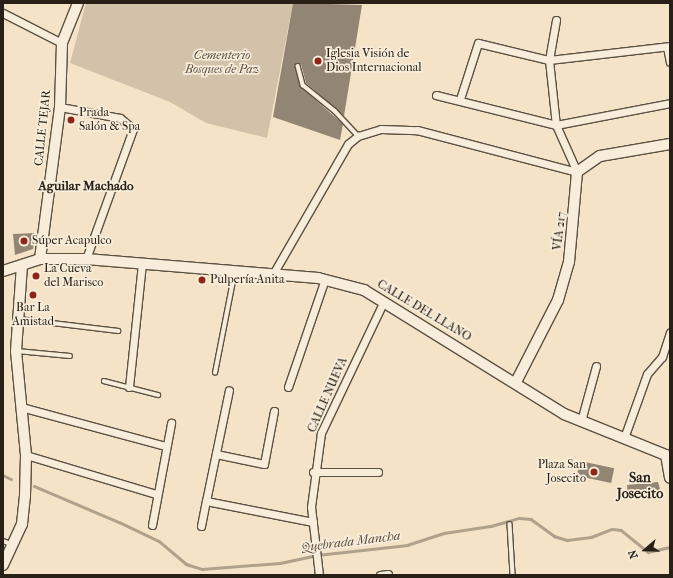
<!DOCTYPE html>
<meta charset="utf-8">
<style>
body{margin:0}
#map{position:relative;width:673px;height:578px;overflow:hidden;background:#f5e3c7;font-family:"IM FELL French Canon",serif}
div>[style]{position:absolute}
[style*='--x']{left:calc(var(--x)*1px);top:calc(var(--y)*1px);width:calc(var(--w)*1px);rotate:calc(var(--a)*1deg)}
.green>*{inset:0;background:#d2c2a9}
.stream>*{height:2.5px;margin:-1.25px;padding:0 1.25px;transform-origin:1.25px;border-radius:1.25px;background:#afa18b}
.building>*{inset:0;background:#938573;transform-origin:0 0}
.roads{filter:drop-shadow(1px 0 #5b5143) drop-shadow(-1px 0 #5b5143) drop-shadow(0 1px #5b5143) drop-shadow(0 -1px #5b5143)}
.lane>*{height:3.5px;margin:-1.75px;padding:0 1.75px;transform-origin:1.75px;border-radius:1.75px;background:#f8eddb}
.street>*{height:7px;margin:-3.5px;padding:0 3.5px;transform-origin:3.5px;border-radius:3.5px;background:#f8eddb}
.secondary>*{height:10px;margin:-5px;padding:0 5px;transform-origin:5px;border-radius:5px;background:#f8eddb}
.dots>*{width:11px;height:11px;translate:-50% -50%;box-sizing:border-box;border:2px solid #f8eddb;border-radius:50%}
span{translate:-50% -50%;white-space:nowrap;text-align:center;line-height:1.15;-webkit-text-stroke:3.5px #f8eddb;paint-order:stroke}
.poi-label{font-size:12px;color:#282017}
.left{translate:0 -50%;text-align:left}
.right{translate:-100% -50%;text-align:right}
.park-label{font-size:12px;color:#5b5143;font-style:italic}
.street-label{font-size:12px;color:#282017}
.neighbourhood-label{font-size:13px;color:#282017;font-weight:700}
.water-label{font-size:13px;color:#574d40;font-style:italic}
.quarter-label{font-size:14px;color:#282017;font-weight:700}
.frame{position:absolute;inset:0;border:4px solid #282017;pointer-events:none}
.north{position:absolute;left:625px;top:530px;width:40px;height:40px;-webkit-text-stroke:3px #f8eddb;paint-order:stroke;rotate:250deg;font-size:11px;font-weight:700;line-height:16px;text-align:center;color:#282017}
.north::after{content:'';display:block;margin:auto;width:14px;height:18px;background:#282017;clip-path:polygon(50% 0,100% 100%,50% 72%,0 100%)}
</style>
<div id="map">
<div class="green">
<div style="clip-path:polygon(86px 3px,293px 3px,267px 138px,206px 123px,170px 102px,70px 63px)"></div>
</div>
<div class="stream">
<div style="--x:3;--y:475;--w:9;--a:27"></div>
<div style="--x:34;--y:486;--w:92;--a:23"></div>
<div style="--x:119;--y:522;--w:44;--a:25.4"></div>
<div style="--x:159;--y:541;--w:35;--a:40"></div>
<div style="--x:186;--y:564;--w:17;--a:17"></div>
<div style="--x:202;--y:569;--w:78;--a:-4.4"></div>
<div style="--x:280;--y:563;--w:38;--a:-12"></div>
<div style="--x:317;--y:555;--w:91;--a:-6.3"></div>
<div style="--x:407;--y:545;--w:39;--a:-18"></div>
<div style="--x:444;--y:533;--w:48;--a:-8.5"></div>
<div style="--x:491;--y:526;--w:29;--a:-16"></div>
<div style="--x:519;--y:518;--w:12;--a:5"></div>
<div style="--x:531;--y:519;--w:29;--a:36"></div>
<div style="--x:554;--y:536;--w:14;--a:17"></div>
<div style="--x:567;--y:540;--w:24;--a:-7"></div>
<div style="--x:591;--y:537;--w:22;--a:-21"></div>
<div style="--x:612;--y:529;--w:9;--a:6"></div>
<div style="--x:621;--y:530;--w:35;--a:39"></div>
<div style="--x:648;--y:552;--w:23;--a:-13"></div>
</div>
<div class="building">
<div style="clip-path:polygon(293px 3px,362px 5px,344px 116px,306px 83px,301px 64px,295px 66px,301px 87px,343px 124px,340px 140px,273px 117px)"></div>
<div style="clip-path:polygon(35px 233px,33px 249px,15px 255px,13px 234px)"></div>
<div style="left:580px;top:461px;width:35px;height:15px;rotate:12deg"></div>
<div style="clip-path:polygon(658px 482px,661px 493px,628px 498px,627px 485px)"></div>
</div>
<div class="roads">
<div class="lane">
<div style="--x:298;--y:66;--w:20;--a:75"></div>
<div style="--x:303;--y:85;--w:41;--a:39.1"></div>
<div style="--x:335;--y:111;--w:34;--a:47"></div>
<div style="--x:19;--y:319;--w:100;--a:6.9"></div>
<div style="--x:17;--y:351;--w:53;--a:5.4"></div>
<div style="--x:215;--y:373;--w:104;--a:-78.9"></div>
<div style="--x:104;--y:381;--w:56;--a:14.5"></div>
<div style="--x:510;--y:524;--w:51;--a:86.6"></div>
<div style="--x:3;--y:541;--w:9;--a:21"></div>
</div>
<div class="street">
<div style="--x:3;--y:13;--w:66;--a:27"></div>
<div style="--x:556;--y:20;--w:41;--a:99.9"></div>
<div style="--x:549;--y:60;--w:65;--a:83.9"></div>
<div style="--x:556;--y:125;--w:51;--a:65.9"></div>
<div style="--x:667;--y:47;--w:15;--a:79"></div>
<div style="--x:436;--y:95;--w:124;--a:14"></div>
<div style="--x:556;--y:125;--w:116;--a:-10.9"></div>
<div style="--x:460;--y:99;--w:59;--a:-72.2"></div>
<div style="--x:478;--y:43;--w:73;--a:13.5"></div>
<div style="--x:549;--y:60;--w:122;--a:-6.6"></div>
<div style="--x:60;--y:107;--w:61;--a:10.4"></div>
<div style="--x:120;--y:118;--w:17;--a:40"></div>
<div style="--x:133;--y:129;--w:138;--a:109.9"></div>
<div style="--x:273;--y:274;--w:150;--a:-60"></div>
<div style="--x:348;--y:144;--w:13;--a:-39"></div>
<div style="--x:358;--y:136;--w:24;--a:-17"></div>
<div style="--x:381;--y:129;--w:36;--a:2"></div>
<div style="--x:417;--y:130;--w:165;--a:14.7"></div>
<div style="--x:129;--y:387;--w:125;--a:-84"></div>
<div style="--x:288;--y:387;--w:114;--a:-71.1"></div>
<div style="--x:21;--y:407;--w:150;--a:15.1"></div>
<div style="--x:581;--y:421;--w:57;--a:-74.7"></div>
<div style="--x:624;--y:438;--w:68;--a:-70.2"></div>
<div style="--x:647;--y:374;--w:23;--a:-49"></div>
<div style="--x:662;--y:357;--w:26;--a:-72"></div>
<div style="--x:216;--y:454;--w:49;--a:11.8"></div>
<div style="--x:264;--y:464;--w:54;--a:-79.3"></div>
<div style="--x:26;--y:455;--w:136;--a:16.7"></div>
<div style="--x:313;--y:472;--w:65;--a:0"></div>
<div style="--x:206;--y:501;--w:113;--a:-78.3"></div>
<div style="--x:152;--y:525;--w:104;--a:-79.4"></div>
<div style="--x:201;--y:526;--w:25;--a:-79"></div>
<div style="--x:206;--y:501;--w:109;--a:11.1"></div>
<div style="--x:319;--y:575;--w:68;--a:-96.7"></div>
<div style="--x:311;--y:507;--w:75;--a:-82.3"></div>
<div style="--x:321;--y:433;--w:146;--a:-64.5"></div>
<div style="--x:380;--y:575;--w:8;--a:-7"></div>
</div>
<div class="secondary">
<div style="--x:40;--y:259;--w:153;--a:-82.5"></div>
<div style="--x:60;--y:107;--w:64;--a:-88.2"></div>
<div style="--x:62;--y:43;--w:43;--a:-68.2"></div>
<div style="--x:3;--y:271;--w:39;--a:-18"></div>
<div style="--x:40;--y:259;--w:46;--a:0"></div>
<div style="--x:86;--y:259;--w:233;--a:4.7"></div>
<div style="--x:318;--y:278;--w:48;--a:14.6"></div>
<div style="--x:364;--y:290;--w:235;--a:31.8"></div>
<div style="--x:564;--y:414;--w:110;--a:21.9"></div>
<div style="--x:666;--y:455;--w:23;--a:80"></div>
<div style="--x:516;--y:382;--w:92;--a:-62.9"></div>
<div style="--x:558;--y:300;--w:40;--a:-74"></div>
<div style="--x:569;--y:262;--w:90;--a:-84.9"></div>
<div style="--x:577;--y:172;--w:28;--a:-35"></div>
<div style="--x:600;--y:156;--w:71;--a:-9.7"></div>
<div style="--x:3;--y:565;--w:45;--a:-65.1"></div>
<div style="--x:22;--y:524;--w:28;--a:-84"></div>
<div style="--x:25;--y:496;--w:41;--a:-88.6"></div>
<div style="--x:26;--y:455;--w:104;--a:-95.5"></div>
<div style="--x:16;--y:351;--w:86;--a:-86"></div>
</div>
</div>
<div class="dots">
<div style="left:318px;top:61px;background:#8f2418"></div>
<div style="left:71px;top:120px;background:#8f2418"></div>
<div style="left:24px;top:241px;background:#8f2418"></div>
<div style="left:36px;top:276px;background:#8f2418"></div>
<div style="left:202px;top:280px;background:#8f2418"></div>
<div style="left:33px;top:295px;background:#8f2418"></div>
<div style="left:594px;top:472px;background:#8f2418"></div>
</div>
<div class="poi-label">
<span class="left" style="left:326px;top:61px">Iglesia Visión de<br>Dios Internacional</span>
<span class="left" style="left:79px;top:120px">Prada<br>Salón &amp; Spa</span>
<span class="left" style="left:32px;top:241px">Súper Acapulco</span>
<span class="left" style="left:44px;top:276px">La Cueva<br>del Marisco</span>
<span class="left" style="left:210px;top:280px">Pulpería Anita</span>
<span style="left:33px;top:315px">Bar La<br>Amistad</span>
<span class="right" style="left:586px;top:472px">Plaza San<br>Josecito</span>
</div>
<div class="park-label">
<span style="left:222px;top:63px">Cementerio<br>Bosques de Paz</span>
</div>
<div class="street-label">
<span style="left:43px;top:128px;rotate:-84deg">CALLE TEJAR</span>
<span style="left:560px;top:231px;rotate:-83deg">VÍA 217</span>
<span style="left:424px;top:311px;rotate:31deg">CALLE DEL LLANO</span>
<span style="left:328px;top:395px;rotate:-66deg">CALLE NUEVA</span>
</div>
<div class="neighbourhood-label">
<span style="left:86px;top:186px">Aguilar Machado</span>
</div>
<div class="water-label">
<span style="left:351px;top:542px;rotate:-7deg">Quebrada Mancha</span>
</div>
<div class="quarter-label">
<span style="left:640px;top:486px">San<br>Josecito</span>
</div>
<div class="frame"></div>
<div class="north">N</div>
</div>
